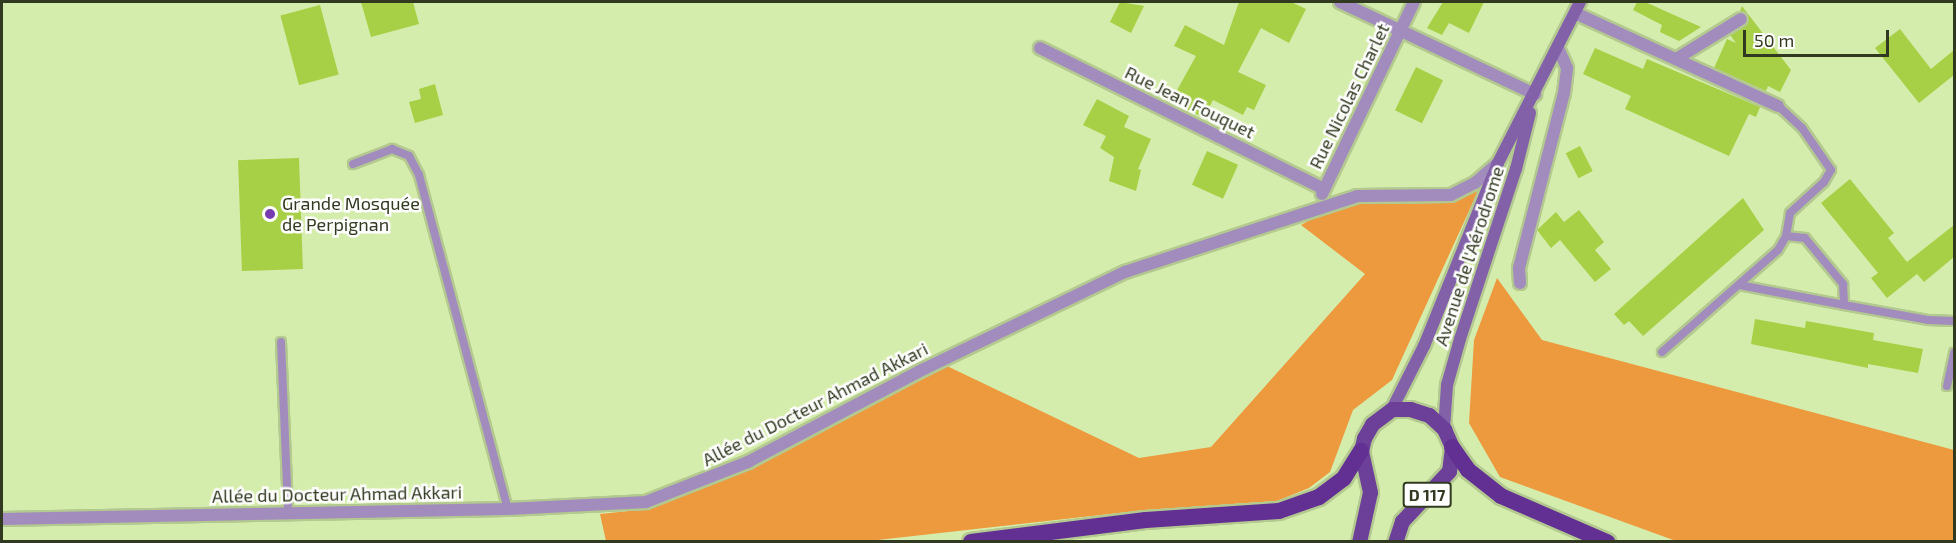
<!DOCTYPE html>
<meta charset="utf-8">
<style>
body{margin:0}
#map{position:relative;width:1956px;height:543px;overflow:hidden;background:#d5edac;font-family:"Exo 2",sans-serif}
div>[style]{position:absolute}
[style*='--x']{left:calc(var(--x)*1px);top:calc(var(--y)*1px);width:calc(var(--w)*1px);rotate:calc(var(--a)*1deg)}
.green>*{inset:0;background:#ed993e}
.building>*{inset:0;background:#a8d046;transform-origin:0 0}
.roads{filter:drop-shadow(2px 0 #b4c990) drop-shadow(-2px 0 #b4c990) drop-shadow(0 2px #b4c990) drop-shadow(0 -2px #b4c990)}
.service>*{height:8px;margin:-4px;padding:0 4px;transform-origin:4px;border-radius:4px;background:#a18cbd}
.minor>*{height:12px;margin:-6px;padding:0 6px;transform-origin:6px;border-radius:6px;background:#a18cbd}
.secondary>*{height:12px;margin:-6px;padding:0 6px;transform-origin:6px;border-radius:6px;background:#8261a9}
.primary>*{height:15px;margin:-7.5px;padding:0 7.5px;transform-origin:7.5px;border-radius:7.5px;background:#6c4099}
.trunk>*{height:16px;margin:-8px;padding:0 8px;transform-origin:8px;border-radius:8px;background:#622f92}
.dots>*{width:16px;height:16px;translate:-50% -50%;box-sizing:border-box;border:3px solid #fff;border-radius:50%}
span{translate:-50% -50%;white-space:nowrap;text-align:center;line-height:1.15;-webkit-text-stroke:5px #fff;paint-order:stroke}
.shield-label span{padding:2px 4px;background:#fff;border:2px solid;border-radius:4px;-webkit-text-stroke-width:0}
.shield-label{font-size:16px;color:#313a20;font-weight:700}
.street-label{font-size:18px;color:#313a20}
.poi-label{font-size:18px;color:#313a20}
.left{translate:0 -50%;text-align:left}
.frame{position:absolute;inset:0;border:3px solid #313a20;pointer-events:none}
.scale{position:absolute;left:1743px;top:30px;width:146px;height:27px;box-sizing:border-box;border:3px solid #313a20;border-top:0;padding-left:8px;font-size:18px;line-height:21px;white-space:nowrap;color:#313a20;-webkit-text-stroke:4px #fff;paint-order:stroke}
</style>
<div id="map">
<div class="green">
<div style="clip-path:polygon(1479px 189px,1392px 380px,1353px 410px,1330px 472px,1309px 488px,1277px 501px,1145px 510px,860px 542px,606px 541px,600px 514px,648px 509px,751px 469px,947px 366px,1139px 458px,1211px 447px,1365px 274px,1301px 225px,1321px 214px,1358px 203px,1453px 202px)"></div>
<div style="clip-path:polygon(1497px 278px,1542px 340px,1954px 450px,1954px 541px,1676px 541px,1500px 477px,1469px 423px,1474px 340px)"></div>
</div>
<div class="building">
<div style="clip-path:polygon(361px 2px,413px 2px,419px 24px,371px 37px)"></div>
<div style="clip-path:polygon(1120px 2px,1144px 6px,1131px 33px,1110px 22px)"></div>
<div style="clip-path:polygon(1239px 2px,1291px 2px,1306px 9px,1289px 43px,1261px 28px,1238px 72px,1266px 85px,1254px 110px,1247px 107px,1243px 115px,1213px 100px,1204px 118px,1171px 101px,1196px 56px,1174px 46px,1185px 25px,1224px 45px)"></div>
<div style="clip-path:polygon(1443px 2px,1484px 2px,1469px 33px,1449px 23px,1442px 35px,1427px 28px)"></div>
<div style="clip-path:polygon(1637px 2px,1645px 2px,1701px 27px,1679px 41px,1660px 32px,1662px 25px,1633px 10px)"></div>
<div style="left:320px;top:5px;width:72px;height:41px;rotate:75deg"></div>
<div style="clip-path:polygon(1742px 6px,1791px 70px,1780px 92px,1768px 86px,1766px 91px,1714px 68px,1727px 39px,1736px 43px,1730px 35px,1748px 22px,1748px 14px,1740px 11px)"></div>
<div style="clip-path:polygon(1900px 29px,1931px 69px,1954px 50px,1954px 75px,1919px 103px,1875px 48px)"></div>
<div style="clip-path:polygon(1595px 48px,1643px 69px,1647px 59px,1760px 107px,1756px 117px,1749px 114px,1729px 156px,1625px 109px,1631px 96px,1583px 74px)"></div>
<div style="left:1416px;top:67px;width:30px;height:48px;rotate:26deg"></div>
<div style="clip-path:polygon(435px 84px,443px 115px,415px 123px,409px 102px,421px 99px,419px 89px)"></div>
<div style="clip-path:polygon(1097px 99px,1129px 116px,1124px 127px,1151px 139px,1138px 169px,1141px 170px,1136px 191px,1109px 181px,1114px 157px,1100px 148px,1106px 136px,1083px 125px)"></div>
<div style="left:1580px;top:146px;width:28px;height:16px;rotate:63deg"></div>
<div style="left:1207px;top:151px;width:34px;height:37px;rotate:24deg"></div>
<div style="left:299px;top:158px;width:111px;height:61px;rotate:88deg"></div>
<div style="clip-path:polygon(1850px 179px,1894px 233px,1888px 238px,1907px 262px,1954px 225px,1954px 257px,1924px 282px,1917px 274px,1887px 298px,1871px 278px,1878px 273px,1821px 203px)"></div>
<div style="clip-path:polygon(1743px 198px,1764px 230px,1643px 336px,1629px 321px,1624px 325px,1614px 314px)"></div>
<div style="clip-path:polygon(1579px 210px,1604px 242px,1595px 250px,1611px 269px,1595px 282px,1560px 240px,1551px 248px,1537px 230px,1556px 212px,1564px 222px)"></div>
<div style="clip-path:polygon(1755px 319px,1805px 328px,1806px 321px,1874px 333px,1873px 340px,1923px 349px,1918px 373px,1868px 364px,1868px 368px,1751px 344px)"></div>
</div>
<div class="roads">
<div class="service">
<div style="--x:353;--y:164;--w:42;--a:-21"></div>
<div style="--x:392;--y:149;--w:18;--a:22"></div>
<div style="--x:409;--y:156;--w:21;--a:62"></div>
<div style="--x:419;--y:175;--w:346;--a:75.1"></div>
<div style="--x:1786;--y:236;--w:19;--a:6"></div>
<div style="--x:1805;--y:238;--w:60;--a:50.4"></div>
<div style="--x:1843;--y:284;--w:21;--a:87"></div>
<div style="--x:1844;--y:305;--w:85;--a:10.1"></div>
<div style="--x:1928;--y:320;--w:26;--a:2"></div>
<div style="--x:1739;--y:285;--w:107;--a:10.8"></div>
<div style="--x:281;--y:342;--w:170;--a:87.6"></div>
<div style="--x:1662;--y:352;--w:154;--a:-41.3"></div>
<div style="--x:1778;--y:250;--w:16;--a:-60"></div>
<div style="--x:1786;--y:236;--w:23;--a:-80"></div>
<div style="--x:1790;--y:213;--w:46;--a:-42.4"></div>
<div style="--x:1824;--y:182;--w:14;--a:-60"></div>
<div style="--x:1831;--y:170;--w:51;--a:-124.6"></div>
<div style="--x:1802;--y:128;--w:33;--a:-137"></div>
<div style="--x:1947;--y:386;--w:34;--a:-78"></div>
</div>
<div class="minor">
<div style="--x:1340;--y:2;--w:216;--a:25.3"></div>
<div style="--x:1575;--y:13;--w:223;--a:24.6"></div>
<div style="--x:1040;--y:48;--w:317;--a:26.4"></div>
<div style="--x:1676;--y:59;--w:76;--a:-31.6"></div>
<div style="--x:1322;--y:194;--w:213;--a:-64.4"></div>
<div style="--x:1520;--y:283;--w:15;--a:-94"></div>
<div style="--x:1519;--y:268;--w:181;--a:-75.6"></div>
<div style="--x:1564;--y:93;--w:25;--a:-83"></div>
<div style="--x:1567;--y:68;--w:22;--a:-114"></div>
<div style="--x:2;--y:519;--w:506;--a:-1.13"></div>
<div style="--x:508;--y:509;--w:138;--a:-2.9"></div>
<div style="--x:646;--y:502;--w:110;--a:-21.4"></div>
<div style="--x:748;--y:462;--w:199;--a:-27.9"></div>
<div style="--x:924;--y:369;--w:223;--a:-25.8"></div>
<div style="--x:1125;--y:272;--w:244;--a:-18.1"></div>
<div style="--x:1357;--y:196;--w:94;--a:-0.6"></div>
<div style="--x:1451;--y:195;--w:27;--a:-27"></div>
<div style="--x:1475;--y:183;--w:30;--a:-41"></div>
</div>
<div class="secondary">
<div style="--x:1392;--y:409;--w:71;--a:-63.1"></div>
<div style="--x:1424;--y:346;--w:197;--a:-68"></div>
<div style="--x:1498;--y:163;--w:181;--a:-63"></div>
<div style="--x:1444;--y:429;--w:44;--a:-86.1"></div>
<div style="--x:1447;--y:385;--w:48;--a:-74.2"></div>
<div style="--x:1460;--y:339;--w:179;--a:-71.8"></div>
<div style="--x:1516;--y:169;--w:58;--a:-76"></div>
</div>
<div class="primary">
<div style="--x:1359;--y:542;--w:51;--a:-77.6"></div>
<div style="--x:1370;--y:492;--w:42;--a:-102.4"></div>
<div style="--x:1361;--y:451;--w:13;--a:-77"></div>
<div style="--x:1364;--y:438;--w:16;--a:-60"></div>
<div style="--x:1372;--y:424;--w:25;--a:-37"></div>
<div style="--x:1392;--y:409;--w:18;--a:0"></div>
<div style="--x:1410;--y:409;--w:20;--a:18"></div>
<div style="--x:1429;--y:415;--w:21;--a:43"></div>
<div style="--x:1444;--y:429;--w:20;--a:66"></div>
<div style="--x:1452;--y:447;--w:24;--a:97"></div>
<div style="--x:1449;--y:471;--w:69;--a:133.2"></div>
<div style="--x:1402;--y:521;--w:22;--a:108"></div>
</div>
<div class="trunk">
<div style="--x:1452;--y:447;--w:28;--a:55"></div>
<div style="--x:1468;--y:470;--w:42;--a:38.2"></div>
<div style="--x:1501;--y:496;--w:116;--a:23.5"></div>
<div style="--x:971;--y:542;--w:176;--a:-7.2"></div>
<div style="--x:1146;--y:520;--w:133;--a:-3.9"></div>
<div style="--x:1279;--y:511;--w:42;--a:-19.3"></div>
<div style="--x:1319;--y:497;--w:31;--a:-37"></div>
<div style="--x:1344;--y:478;--w:32;--a:-58"></div>
</div>
</div>
<div class="dots">
<div style="left:270px;top:214px;background:#783cb1"></div>
</div>
<div class="shield-label">
<span style="left:1427px;top:495px">D 117</span>
</div>
<div class="street-label">
<span style="left:1349px;top:96px;rotate:-64deg">Rue Nicolas Charlet</span>
<span style="left:1190px;top:102px;rotate:26deg">Rue Jean Fouquet</span>
<span style="left:1469px;top:256px;rotate:-72deg">Avenue de l'Aérodrome</span>
<span style="left:815px;top:404px;rotate:-27deg">Allée du Docteur Ahmad Akkari</span>
<span style="left:337px;top:494px;rotate:-1deg">Allée du Docteur Ahmad Akkari</span>
</div>
<div class="poi-label">
<span class="left" style="left:282px;top:214px">Grande Mosquée<br>de Perpignan</span>
</div>
<div class="frame"></div>
<div class="scale">50 m</div>
</div>
